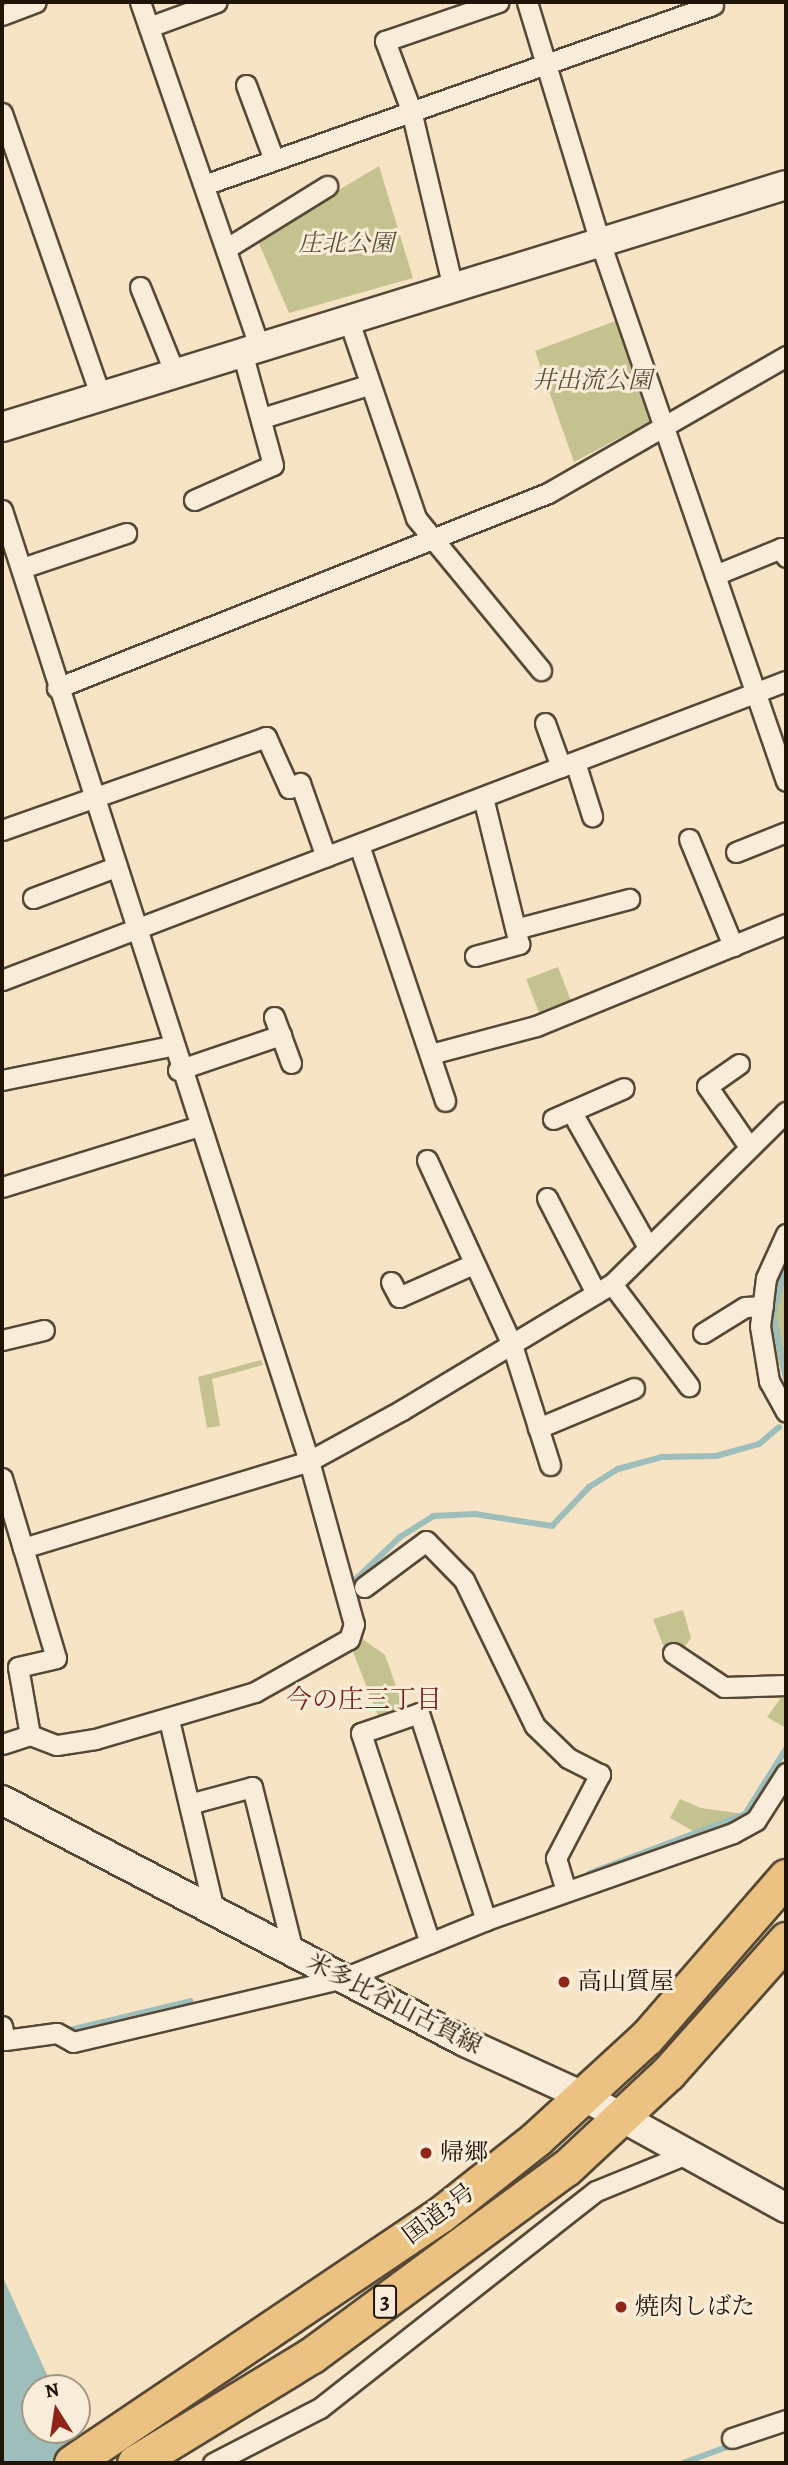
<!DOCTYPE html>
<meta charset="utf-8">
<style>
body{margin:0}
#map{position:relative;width:788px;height:2465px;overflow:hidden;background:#f6e4c5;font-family:Alegreya,"Noto Serif JP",serif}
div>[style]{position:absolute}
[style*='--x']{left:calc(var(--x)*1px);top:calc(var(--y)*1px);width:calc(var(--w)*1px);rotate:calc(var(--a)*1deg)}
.green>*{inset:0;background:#c4c28f;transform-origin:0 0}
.water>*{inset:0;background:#9dbeba}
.stream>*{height:6px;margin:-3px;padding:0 3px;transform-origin:3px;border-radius:3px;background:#9dbeba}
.roads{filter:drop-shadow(2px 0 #564836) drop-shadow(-2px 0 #564836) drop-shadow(0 2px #564836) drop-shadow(0 -2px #564836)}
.street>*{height:19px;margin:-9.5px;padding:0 9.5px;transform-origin:9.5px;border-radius:9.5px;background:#f9edd9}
.secondary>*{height:28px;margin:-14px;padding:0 14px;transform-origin:14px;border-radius:14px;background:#f9edd9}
.highway>*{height:35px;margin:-17.5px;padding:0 17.5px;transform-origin:17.5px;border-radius:17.5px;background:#ebc282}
.dots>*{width:19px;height:19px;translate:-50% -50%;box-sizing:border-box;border:4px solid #f9edd9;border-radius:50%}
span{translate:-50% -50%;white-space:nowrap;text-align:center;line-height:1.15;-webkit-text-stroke:6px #f9edd9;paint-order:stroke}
.shield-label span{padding:2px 5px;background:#f9edd9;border:2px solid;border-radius:5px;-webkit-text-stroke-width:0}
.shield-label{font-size:23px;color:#201406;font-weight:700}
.park-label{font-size:24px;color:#595136;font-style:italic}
.poi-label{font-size:24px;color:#201406}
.left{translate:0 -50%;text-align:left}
.street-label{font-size:24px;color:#201406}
.neighbourhood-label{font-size:26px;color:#7a1f14}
.frame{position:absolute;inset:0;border:4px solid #201406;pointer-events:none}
.north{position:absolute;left:21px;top:2374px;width:70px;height:70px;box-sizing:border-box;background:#f9edd9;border:2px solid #a29685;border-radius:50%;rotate:348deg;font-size:19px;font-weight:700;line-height:28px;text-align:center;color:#201406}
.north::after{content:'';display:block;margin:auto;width:24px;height:32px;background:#8f2418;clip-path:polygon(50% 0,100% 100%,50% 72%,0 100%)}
</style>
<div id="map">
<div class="green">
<div style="clip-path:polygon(379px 166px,413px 278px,289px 313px,257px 239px)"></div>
<div style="clip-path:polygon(618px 320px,651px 421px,574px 462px,535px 351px)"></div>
<div style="left:558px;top:967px;width:36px;height:34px;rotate:69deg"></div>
<div style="clip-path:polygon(786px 1251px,786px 1388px,771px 1336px,769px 1302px)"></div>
<div style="clip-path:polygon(261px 1360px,263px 1365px,212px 1379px,220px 1426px,207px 1428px,198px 1377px)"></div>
<div style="clip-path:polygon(683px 1610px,691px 1638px,683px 1649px,663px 1645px,653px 1619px)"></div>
<div style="clip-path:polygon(361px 1638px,385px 1655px,404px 1709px,379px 1718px,350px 1644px)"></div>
<div style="clip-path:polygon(786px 1691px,786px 1728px,767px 1717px)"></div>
<div style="clip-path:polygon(680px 1799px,701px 1808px,743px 1814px,695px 1832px,670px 1818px)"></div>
</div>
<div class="water">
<div style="clip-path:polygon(2px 2275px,53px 2388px,35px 2388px,35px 2430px,73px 2430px,88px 2463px,5px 2463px,2px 2455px)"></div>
</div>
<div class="stream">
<div style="--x:786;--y:1263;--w:54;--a:104"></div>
<div style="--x:773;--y:1315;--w:64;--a:78.3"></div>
<div style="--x:356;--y:1579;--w:61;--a:-43.7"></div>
<div style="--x:400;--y:1537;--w:39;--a:-32"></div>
<div style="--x:433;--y:1516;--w:42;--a:-2.7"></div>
<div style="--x:475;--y:1514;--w:78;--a:8.9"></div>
<div style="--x:552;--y:1526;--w:54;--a:-46.5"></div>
<div style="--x:589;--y:1487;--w:34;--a:-32"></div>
<div style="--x:618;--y:1469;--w:46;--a:-15.3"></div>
<div style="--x:662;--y:1457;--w:54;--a:-1.1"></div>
<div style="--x:716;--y:1456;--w:45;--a:-15.6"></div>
<div style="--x:759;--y:1444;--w:26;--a:-40"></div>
<div style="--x:590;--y:1873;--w:166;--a:-20.8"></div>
<div style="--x:745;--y:1814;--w:77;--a:-57.8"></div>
<div style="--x:70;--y:2030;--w:124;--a:-13.5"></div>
<div style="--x:683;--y:2463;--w:55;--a:-20.1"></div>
</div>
<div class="roads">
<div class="street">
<div style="--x:140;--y:2;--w:367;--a:70.9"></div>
<div style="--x:527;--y:2;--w:251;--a:73.1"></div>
<div style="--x:600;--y:242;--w:570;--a:70.96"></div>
<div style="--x:2;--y:15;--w:36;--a:-21"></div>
<div style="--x:149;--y:27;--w:72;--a:-20.2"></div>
<div style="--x:246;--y:85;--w:80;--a:69.5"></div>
<div style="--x:2;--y:113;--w:302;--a:70.8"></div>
<div style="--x:204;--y:185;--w:540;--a:-19.48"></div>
<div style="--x:227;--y:248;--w:118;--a:-31.8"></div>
<div style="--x:140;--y:287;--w:96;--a:68"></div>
<div style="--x:453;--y:288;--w:183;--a:-103.3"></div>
<div style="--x:411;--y:110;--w:74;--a:-110.6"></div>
<div style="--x:385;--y:41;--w:120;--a:-18.9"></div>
<div style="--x:349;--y:321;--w:208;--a:71.2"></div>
<div style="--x:416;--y:518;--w:197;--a:50.6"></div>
<div style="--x:262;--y:418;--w:111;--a:-17.3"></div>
<div style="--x:194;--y:500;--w:86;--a:-23.9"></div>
<div style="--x:273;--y:465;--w:114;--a:-105.3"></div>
<div style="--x:2;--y:510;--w:999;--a:72.11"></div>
<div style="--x:309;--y:1461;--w:169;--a:74.6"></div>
<div style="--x:354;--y:1624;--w:16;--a:108"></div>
<div style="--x:349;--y:1639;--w:108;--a:150.6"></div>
<div style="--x:255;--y:1692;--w:167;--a:163.6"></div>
<div style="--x:95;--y:1739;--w:39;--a:171"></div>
<div style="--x:56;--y:1745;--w:28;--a:-159"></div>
<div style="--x:30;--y:1735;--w:29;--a:162"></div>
<div style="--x:22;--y:568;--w:110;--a:-18.6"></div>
<div style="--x:715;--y:575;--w:71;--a:-22.2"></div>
<div style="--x:781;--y:548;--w:10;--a:61"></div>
<div style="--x:57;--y:688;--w:528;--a:-21.66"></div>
<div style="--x:548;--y:493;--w:275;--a:-29.9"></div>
<div style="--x:545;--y:723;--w:47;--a:70"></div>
<div style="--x:575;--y:762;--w:57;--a:72.5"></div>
<div style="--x:2;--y:830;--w:280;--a:-19.4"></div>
<div style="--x:266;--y:737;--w:56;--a:65.7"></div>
<div style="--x:289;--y:788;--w:12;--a:-24"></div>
<div style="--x:300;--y:783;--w:78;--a:70.6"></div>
<div style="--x:689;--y:839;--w:116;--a:67.6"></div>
<div style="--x:359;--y:845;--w:270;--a:71.4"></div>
<div style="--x:736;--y:852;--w:54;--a:-21.8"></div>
<div style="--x:33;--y:898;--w:85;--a:-20.6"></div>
<div style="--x:519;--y:928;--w:114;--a:-14.8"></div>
<div style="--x:475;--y:956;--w:46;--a:-15.3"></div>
<div style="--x:519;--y:944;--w:151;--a:-103.8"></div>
<div style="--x:2;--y:980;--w:839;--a:-20.88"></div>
<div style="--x:274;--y:1017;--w:49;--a:69.7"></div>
<div style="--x:431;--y:1054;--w:109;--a:-14.9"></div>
<div style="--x:536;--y:1026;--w:270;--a:-22.2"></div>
<div style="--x:739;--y:1064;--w:39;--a:145"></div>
<div style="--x:707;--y:1086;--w:75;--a:55.3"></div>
<div style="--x:178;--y:1070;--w:109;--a:-18.8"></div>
<div style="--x:2;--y:1080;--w:172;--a:-11.4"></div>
<div style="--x:571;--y:1111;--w:156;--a:60.5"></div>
<div style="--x:553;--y:1119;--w:77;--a:-23.6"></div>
<div style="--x:427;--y:1160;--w:204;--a:65.3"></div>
<div style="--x:512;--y:1345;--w:126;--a:72.4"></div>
<div style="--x:2;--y:1187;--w:203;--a:-17.2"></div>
<div style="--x:547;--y:1198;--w:107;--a:62.7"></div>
<div style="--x:786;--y:1234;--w:48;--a:114.4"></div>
<div style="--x:766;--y:1278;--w:48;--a:97.1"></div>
<div style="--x:760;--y:1326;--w:56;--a:80.7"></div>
<div style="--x:769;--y:1381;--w:35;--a:61"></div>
<div style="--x:391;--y:1282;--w:17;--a:62"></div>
<div style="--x:399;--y:1297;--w:81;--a:-24"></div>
<div style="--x:612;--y:1284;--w:128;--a:53"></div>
<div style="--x:703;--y:1333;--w:49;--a:-31.8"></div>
<div style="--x:745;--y:1307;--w:18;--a:-3"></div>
<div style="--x:2;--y:1340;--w:43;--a:-13.4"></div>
<div style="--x:538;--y:1428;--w:104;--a:-22.6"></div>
<div style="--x:2;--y:1478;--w:73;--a:73.3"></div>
<div style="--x:364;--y:1587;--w:77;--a:-36.6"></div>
<div style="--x:426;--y:1541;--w:54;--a:45.7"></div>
<div style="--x:464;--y:1580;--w:162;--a:64.1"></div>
<div style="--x:535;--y:1726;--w:46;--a:44.1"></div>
<div style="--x:568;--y:1758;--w:36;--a:27"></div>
<div style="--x:600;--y:1774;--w:95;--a:117.6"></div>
<div style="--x:556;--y:1858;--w:34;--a:73"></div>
<div style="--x:673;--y:1653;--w:61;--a:33.7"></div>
<div style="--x:724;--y:1687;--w:62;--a:-1.8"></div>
<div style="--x:169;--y:1720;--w:195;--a:76.7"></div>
<div style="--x:30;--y:1735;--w:69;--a:-100"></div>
<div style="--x:18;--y:1667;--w:39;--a:-13"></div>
<div style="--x:56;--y:1658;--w:115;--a:-106.7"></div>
<div style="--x:23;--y:1548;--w:299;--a:-16.9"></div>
<div style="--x:309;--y:1461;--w:106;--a:-28.7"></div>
<div style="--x:402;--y:1410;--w:245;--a:-31"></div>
<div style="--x:612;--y:1284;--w:245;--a:-44.7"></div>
<div style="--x:189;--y:1804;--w:65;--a:-15.1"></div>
<div style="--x:252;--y:1787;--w:170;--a:76"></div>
<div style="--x:430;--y:1943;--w:221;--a:-108.2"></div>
<div style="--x:361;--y:1733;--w:61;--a:-19"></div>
<div style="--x:419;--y:1713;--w:218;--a:72.1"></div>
<div style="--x:2;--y:2026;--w:14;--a:78"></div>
<div style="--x:5;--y:2040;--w:52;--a:-7.7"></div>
<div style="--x:57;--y:2033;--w:18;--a:29"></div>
<div style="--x:73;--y:2042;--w:278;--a:-13.3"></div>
<div style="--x:344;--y:1978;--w:153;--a:-22.2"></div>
<div style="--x:486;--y:1920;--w:262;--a:-19.4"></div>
<div style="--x:733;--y:1833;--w:26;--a:-29"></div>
<div style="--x:756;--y:1820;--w:56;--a:-57.4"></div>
<div style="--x:732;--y:2438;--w:57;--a:-18.4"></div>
<div style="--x:213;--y:2463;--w:120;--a:-27.2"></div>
<div style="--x:320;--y:2408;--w:351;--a:-38.2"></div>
<div style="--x:596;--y:2191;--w:95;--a:-22.2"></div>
</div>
<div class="secondary">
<div style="--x:2;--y:427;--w:820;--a:-17.15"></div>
<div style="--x:2;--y:1800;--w:522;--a:27.6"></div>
<div style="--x:465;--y:2042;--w:130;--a:24.6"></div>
<div style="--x:583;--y:2096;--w:232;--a:28.9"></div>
</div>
<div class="highway">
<div style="--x:72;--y:2463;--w:444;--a:-34"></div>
<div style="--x:440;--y:2215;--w:124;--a:-38.4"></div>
<div style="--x:537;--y:2138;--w:149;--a:-42.6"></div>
<div style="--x:647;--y:2037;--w:212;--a:-49"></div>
<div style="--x:135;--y:2463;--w:207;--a:-31.4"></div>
<div style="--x:312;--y:2355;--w:315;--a:-36.4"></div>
<div style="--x:566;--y:2168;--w:139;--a:-43"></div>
<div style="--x:668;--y:2073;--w:178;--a:-48.4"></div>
</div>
</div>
<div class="dots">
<div style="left:564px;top:1982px;background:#8f2418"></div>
<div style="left:426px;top:2153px;background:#8f2418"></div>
<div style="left:621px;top:2307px;background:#8f2418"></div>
</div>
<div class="shield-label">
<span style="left:385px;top:2302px">3</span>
</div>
<div class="park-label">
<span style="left:346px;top:244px">庄北公園</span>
<span style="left:592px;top:381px">井出流公園</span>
</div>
<div class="poi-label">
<span class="left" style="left:578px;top:1982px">高山質屋</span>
<span class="left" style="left:440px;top:2153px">帰郷</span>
<span class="left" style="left:635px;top:2307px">焼肉しばた</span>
</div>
<div class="street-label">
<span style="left:394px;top:2004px;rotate:27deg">米多比谷山古賀線</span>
<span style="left:439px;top:2214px;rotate:-37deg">国道3号</span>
</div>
<div class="neighbourhood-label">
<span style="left:364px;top:1700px">今の庄三丁目</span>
</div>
<div class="frame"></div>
<div class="north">N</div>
</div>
